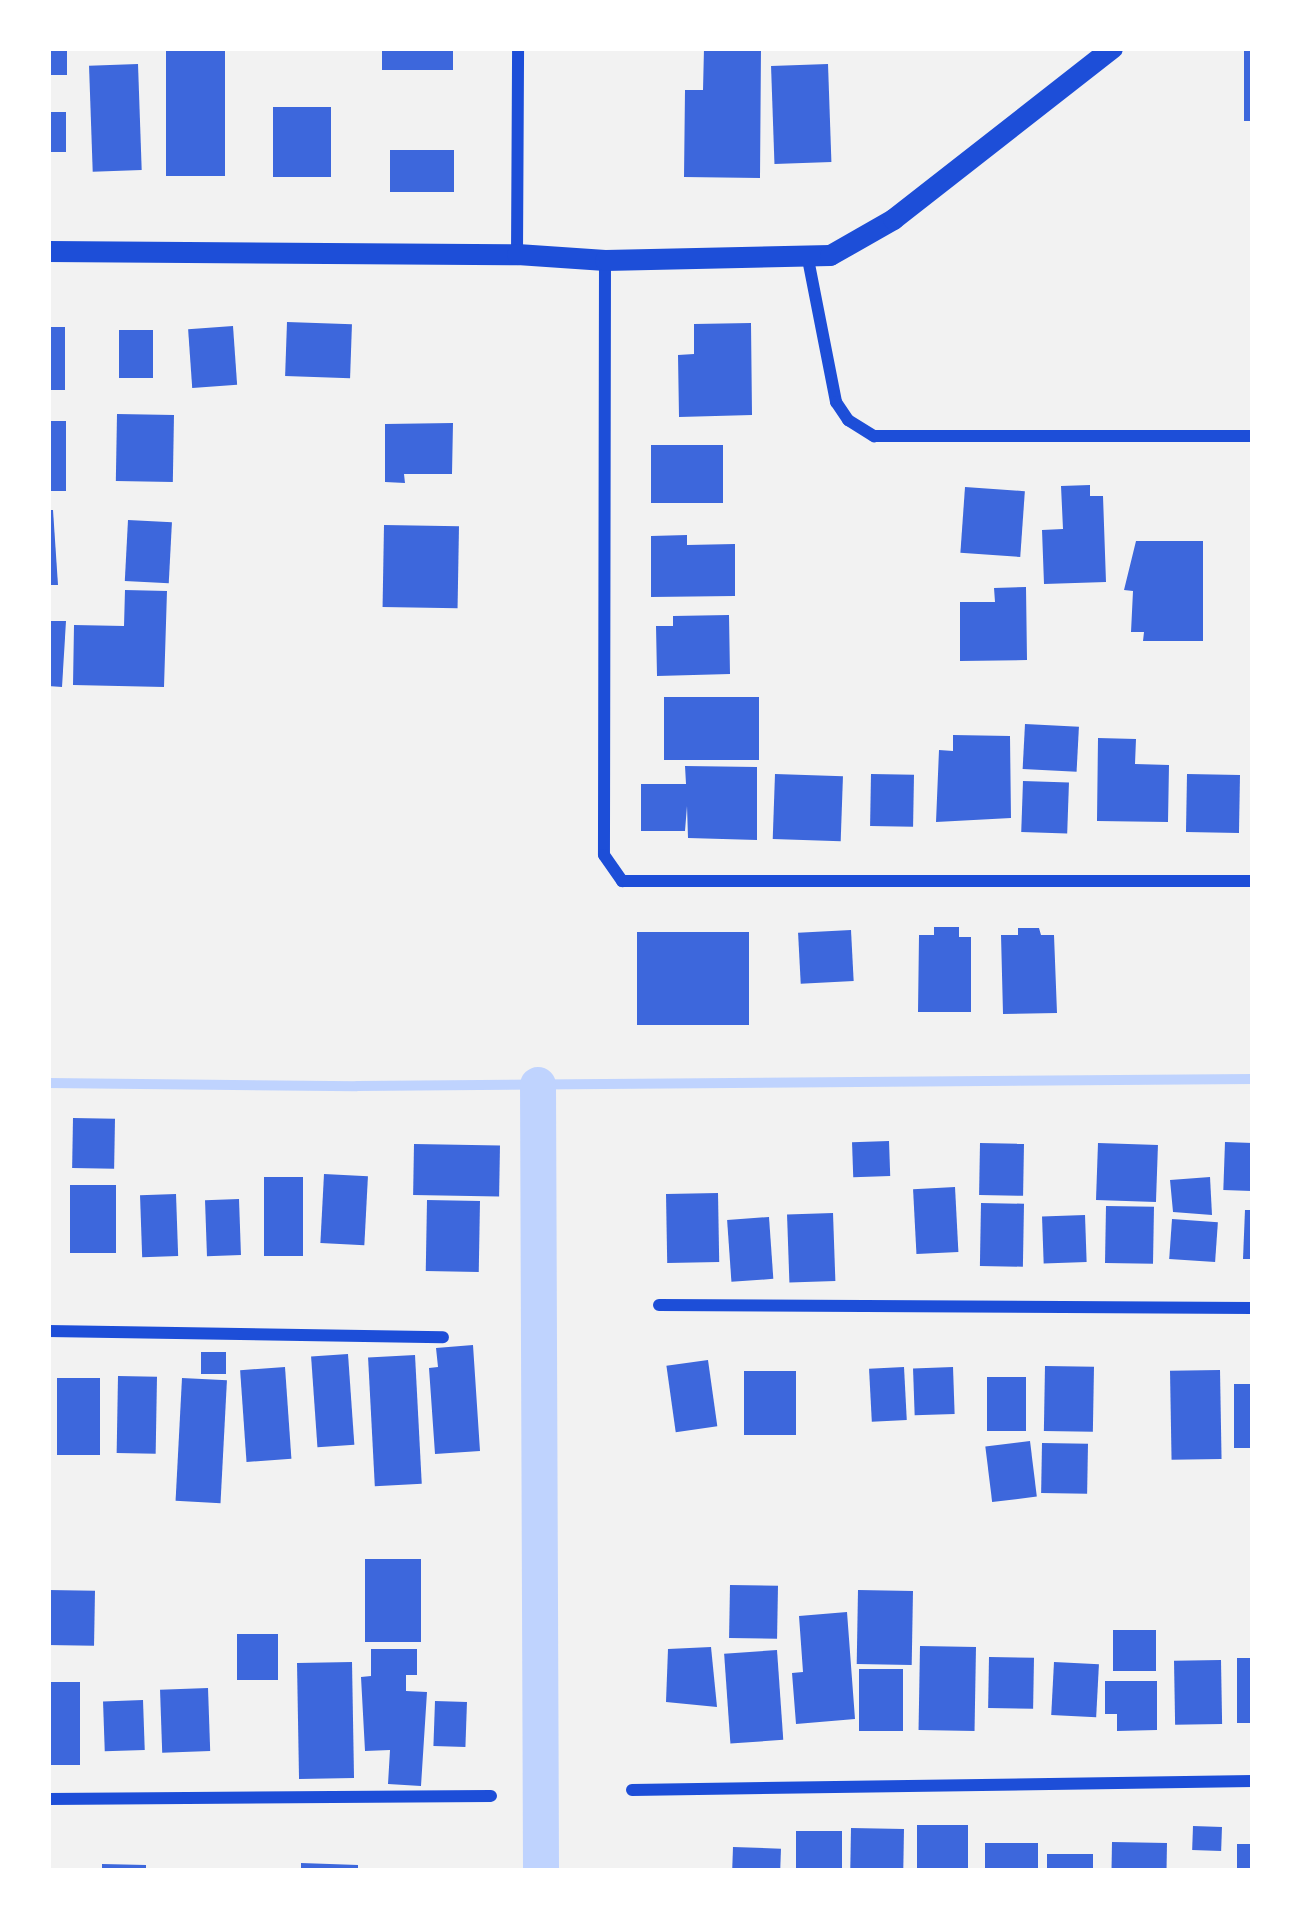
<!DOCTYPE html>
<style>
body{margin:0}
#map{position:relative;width:1301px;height:1919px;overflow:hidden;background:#f2f2f2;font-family:Rubik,sans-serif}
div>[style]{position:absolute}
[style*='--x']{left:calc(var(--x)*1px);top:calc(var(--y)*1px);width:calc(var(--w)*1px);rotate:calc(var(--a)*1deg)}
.stream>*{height:10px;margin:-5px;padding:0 5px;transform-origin:5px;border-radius:5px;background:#bfd3fe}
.canal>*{height:36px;margin:-18px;padding:0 18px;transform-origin:18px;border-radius:18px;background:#bfd3fe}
.building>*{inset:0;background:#3d67dc;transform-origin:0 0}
.minor>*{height:12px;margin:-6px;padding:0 6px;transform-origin:6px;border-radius:6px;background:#1d4ed8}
.tertiary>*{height:21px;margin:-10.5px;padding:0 10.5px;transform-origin:10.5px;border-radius:10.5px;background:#1d4ed8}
span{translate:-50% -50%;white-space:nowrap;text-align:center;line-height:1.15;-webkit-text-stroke:9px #fff;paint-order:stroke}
.frame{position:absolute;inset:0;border:51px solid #fff;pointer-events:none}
</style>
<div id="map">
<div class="stream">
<i style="--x:48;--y:1083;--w:309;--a:0.6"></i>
<i style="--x:357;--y:1086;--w:896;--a:-0.45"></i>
</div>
<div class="canal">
<i style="--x:538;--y:1085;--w:786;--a:89.78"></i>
</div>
<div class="building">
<i style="left:48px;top:48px;width:19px;height:27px"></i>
<i style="left:166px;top:48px;width:59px;height:128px"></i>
<i style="left:382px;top:48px;width:71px;height:22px"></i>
<i style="clip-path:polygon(704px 48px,761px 48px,760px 178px,684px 177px,685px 90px,703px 90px)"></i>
<i style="left:1253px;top:51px;width:70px;height:9px;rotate:90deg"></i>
<i style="left:138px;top:64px;width:106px;height:49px;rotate:88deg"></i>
<i style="left:828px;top:64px;width:98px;height:57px;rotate:88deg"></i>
<i style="left:273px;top:107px;width:58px;height:70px"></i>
<i style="left:48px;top:112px;width:18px;height:40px"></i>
<i style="left:390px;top:150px;width:64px;height:42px"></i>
<i style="left:287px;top:322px;width:65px;height:54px;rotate:2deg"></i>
<i style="clip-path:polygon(751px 323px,752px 415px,679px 417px,678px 355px,694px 354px,694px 324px)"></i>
<i style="left:233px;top:326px;width:59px;height:45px;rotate:86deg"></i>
<i style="left:48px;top:327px;width:17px;height:63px"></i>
<i style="left:119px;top:330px;width:34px;height:48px"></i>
<i style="left:117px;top:414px;width:57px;height:67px;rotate:1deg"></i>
<i style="left:48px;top:421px;width:18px;height:70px"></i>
<i style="clip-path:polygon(453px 423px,452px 474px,404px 474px,405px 483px,385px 482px,385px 424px)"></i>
<i style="left:723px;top:445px;width:58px;height:72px;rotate:90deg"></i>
<i style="clip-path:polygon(1090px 485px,1090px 496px,1103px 496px,1106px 582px,1044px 584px,1042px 530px,1063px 529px,1061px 486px)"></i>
<i style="left:965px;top:487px;width:60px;height:66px;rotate:4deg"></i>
<i style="clip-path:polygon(48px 510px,53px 510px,58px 585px,48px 585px)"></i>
<i style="left:128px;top:520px;width:44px;height:61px;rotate:3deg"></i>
<i style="left:384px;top:525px;width:75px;height:82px;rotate:1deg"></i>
<i style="clip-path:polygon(687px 535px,687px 545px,735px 544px,735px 596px,651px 597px,651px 536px)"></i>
<i style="clip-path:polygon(1136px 541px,1203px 541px,1203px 641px,1143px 641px,1144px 632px,1131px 632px,1133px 591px,1124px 590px)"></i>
<i style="clip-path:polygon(1026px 587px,1027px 660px,960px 661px,960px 602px,995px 602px,994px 588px)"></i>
<i style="clip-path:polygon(125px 590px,167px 591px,164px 687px,73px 685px,74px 625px,124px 626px)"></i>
<i style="clip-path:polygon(729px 615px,730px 674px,657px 676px,656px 626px,673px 626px,673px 616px)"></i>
<i style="clip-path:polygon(48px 621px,66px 621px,62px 687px,48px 686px)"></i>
<i style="left:664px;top:697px;width:95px;height:63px"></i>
<i style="left:1025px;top:724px;width:54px;height:45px;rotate:3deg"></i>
<i style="clip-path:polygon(953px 735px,1010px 736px,1011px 818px,936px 822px,939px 750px,953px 751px)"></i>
<i style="clip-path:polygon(1098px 738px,1136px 739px,1135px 764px,1169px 765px,1168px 822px,1097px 821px)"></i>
<i style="clip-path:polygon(685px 766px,757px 767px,757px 840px,688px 838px,687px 806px,685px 831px,641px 831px,641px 784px,686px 784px)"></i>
<i style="left:775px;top:774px;width:68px;height:65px;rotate:2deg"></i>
<i style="left:871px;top:774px;width:43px;height:52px;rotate:1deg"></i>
<i style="left:1187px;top:774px;width:53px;height:58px;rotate:1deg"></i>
<i style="left:1023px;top:781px;width:46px;height:51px;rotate:2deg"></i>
<i style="clip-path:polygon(934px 927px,959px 927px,959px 937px,971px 937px,971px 1012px,918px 1012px,919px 935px,934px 935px)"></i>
<i style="clip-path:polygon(1018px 928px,1039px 928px,1041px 935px,1054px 935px,1057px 1013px,1003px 1014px,1001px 935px,1018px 935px)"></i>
<i style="left:851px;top:930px;width:51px;height:53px;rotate:87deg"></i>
<i style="left:637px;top:932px;width:112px;height:93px"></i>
<i style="left:73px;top:1118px;width:42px;height:50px;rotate:1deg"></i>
<i style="left:889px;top:1141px;width:35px;height:37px;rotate:88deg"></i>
<i style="left:1225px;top:1142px;width:28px;height:48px;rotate:2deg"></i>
<i style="left:980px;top:1143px;width:44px;height:52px;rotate:1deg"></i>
<i style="left:1098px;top:1143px;width:60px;height:57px;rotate:2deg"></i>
<i style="left:414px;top:1144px;width:86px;height:51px;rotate:1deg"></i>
<i style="left:324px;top:1174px;width:44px;height:69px;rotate:3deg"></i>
<i style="left:264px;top:1177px;width:39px;height:79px"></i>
<i style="clip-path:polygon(1210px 1177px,1212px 1215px,1173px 1212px,1170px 1180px)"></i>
<i style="left:70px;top:1185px;width:46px;height:68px"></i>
<i style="left:955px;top:1187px;width:65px;height:42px;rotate:87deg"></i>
<i style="left:718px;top:1193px;width:69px;height:52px;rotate:89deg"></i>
<i style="left:176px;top:1194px;width:62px;height:36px;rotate:88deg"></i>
<i style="left:239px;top:1199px;width:56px;height:34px;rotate:88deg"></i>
<i style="left:427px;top:1200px;width:53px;height:71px;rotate:1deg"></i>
<i style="left:981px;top:1203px;width:43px;height:63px;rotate:1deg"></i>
<i style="left:1106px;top:1206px;width:48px;height:57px;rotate:1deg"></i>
<i style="clip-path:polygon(1245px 1210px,1253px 1210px,1253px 1259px,1243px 1259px)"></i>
<i style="left:833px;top:1213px;width:68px;height:46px;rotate:88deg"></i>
<i style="left:1085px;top:1215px;width:47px;height:43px;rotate:88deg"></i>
<i style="left:769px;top:1217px;width:62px;height:42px;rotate:86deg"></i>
<i style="left:1172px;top:1219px;width:46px;height:40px;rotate:4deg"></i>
<i style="clip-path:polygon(473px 1345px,480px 1451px,435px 1454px,429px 1368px,438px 1367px,436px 1348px)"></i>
<i style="left:201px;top:1352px;width:25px;height:22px"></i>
<i style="left:348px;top:1354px;width:91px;height:37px;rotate:86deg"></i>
<i style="left:415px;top:1355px;width:129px;height:47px;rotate:87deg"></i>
<i style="left:708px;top:1360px;width:67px;height:42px;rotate:82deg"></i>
<i style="left:1045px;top:1366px;width:49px;height:65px;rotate:1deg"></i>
<i style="left:285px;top:1367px;width:92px;height:45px;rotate:86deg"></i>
<i style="left:904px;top:1367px;width:53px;height:35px;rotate:87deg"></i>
<i style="left:953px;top:1367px;width:47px;height:40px;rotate:88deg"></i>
<i style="left:1220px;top:1370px;width:89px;height:50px;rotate:89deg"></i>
<i style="left:744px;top:1371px;width:52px;height:64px"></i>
<i style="left:118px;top:1376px;width:39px;height:77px;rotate:1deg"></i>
<i style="left:987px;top:1377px;width:39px;height:54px"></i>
<i style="left:57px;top:1378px;width:43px;height:77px"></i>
<i style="left:182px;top:1378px;width:45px;height:123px;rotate:3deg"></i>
<i style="left:1234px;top:1384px;width:19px;height:64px"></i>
<i style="left:1030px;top:1441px;width:56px;height:45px;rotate:83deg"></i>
<i style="left:1042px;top:1443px;width:46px;height:50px;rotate:1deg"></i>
<i style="left:365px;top:1559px;width:56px;height:83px"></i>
<i style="left:730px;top:1585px;width:48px;height:53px;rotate:1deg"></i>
<i style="left:48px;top:1590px;width:47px;height:55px;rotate:1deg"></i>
<i style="left:858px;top:1590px;width:55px;height:74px;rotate:1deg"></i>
<i style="clip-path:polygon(847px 1612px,855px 1719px,796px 1724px,792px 1673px,803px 1672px,799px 1616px)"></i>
<i style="left:1156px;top:1630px;width:41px;height:43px;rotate:90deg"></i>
<i style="left:237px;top:1634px;width:41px;height:46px"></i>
<i style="left:920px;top:1646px;width:56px;height:84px;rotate:1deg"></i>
<i style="clip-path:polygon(711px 1647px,717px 1707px,666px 1702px,668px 1649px)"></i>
<i style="clip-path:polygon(371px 1649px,417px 1649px,417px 1675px,406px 1675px,406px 1691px,427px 1692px,421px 1786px,388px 1784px,390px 1750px,365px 1751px,361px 1677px,371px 1676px)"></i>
<i style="left:777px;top:1650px;width:90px;height:53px;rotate:86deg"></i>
<i style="left:989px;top:1657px;width:45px;height:51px;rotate:1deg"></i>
<i style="left:1237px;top:1658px;width:16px;height:65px"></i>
<i style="left:1221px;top:1660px;width:64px;height:47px;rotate:89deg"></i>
<i style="left:352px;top:1662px;width:116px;height:55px;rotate:89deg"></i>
<i style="left:1054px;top:1662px;width:45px;height:53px;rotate:3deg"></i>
<i style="left:903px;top:1669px;width:62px;height:44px;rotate:90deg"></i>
<i style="clip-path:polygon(1105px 1681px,1157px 1681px,1157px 1730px,1117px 1731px,1117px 1714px,1105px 1714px)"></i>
<i style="left:48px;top:1682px;width:32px;height:83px"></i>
<i style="left:208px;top:1688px;width:63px;height:48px;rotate:88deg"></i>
<i style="left:143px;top:1700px;width:50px;height:40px;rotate:88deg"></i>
<i style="left:435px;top:1701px;width:32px;height:45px;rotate:2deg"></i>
<i style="left:917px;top:1825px;width:51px;height:46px"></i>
<i style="left:1193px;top:1826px;width:29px;height:24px;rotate:2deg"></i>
<i style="left:851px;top:1828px;width:53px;height:43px;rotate:1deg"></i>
<i style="left:796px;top:1831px;width:46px;height:40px"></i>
<i style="left:1112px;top:1842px;width:55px;height:29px;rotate:1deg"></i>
<i style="left:985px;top:1843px;width:53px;height:28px"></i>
<i style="left:1237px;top:1844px;width:16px;height:27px"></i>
<i style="left:733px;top:1847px;width:48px;height:24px;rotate:2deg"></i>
<i style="left:1093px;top:1854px;width:17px;height:46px;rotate:90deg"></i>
<i style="clip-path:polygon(301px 1863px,358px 1865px,358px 1871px,301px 1871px)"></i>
<i style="clip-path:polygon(102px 1864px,146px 1865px,146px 1871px,102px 1871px)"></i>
</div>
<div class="minor">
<i style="--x:517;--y:254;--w:206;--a:-89.7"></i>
<i style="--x:808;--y:259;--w:146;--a:78.9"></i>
<i style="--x:836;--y:402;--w:22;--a:56"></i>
<i style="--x:848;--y:420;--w:31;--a:32"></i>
<i style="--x:874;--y:436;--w:379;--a:0"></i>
<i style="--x:605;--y:260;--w:595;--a:90.1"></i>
<i style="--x:604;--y:855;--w:32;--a:55"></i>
<i style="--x:622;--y:881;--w:631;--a:0"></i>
<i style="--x:659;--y:1305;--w:594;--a:0.29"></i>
<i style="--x:48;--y:1331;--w:395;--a:0.9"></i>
<i style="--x:632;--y:1790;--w:621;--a:-0.83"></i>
<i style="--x:48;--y:1799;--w:443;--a:-0.4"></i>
</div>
<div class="tertiary">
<i style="--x:48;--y:251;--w:469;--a:0.4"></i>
<i style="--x:517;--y:254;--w:88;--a:3.9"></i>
<i style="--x:605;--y:260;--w:225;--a:-1.3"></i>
<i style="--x:830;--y:255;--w:73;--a:-29.7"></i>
<i style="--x:893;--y:219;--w:278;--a:-38"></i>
</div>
<div class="frame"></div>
</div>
